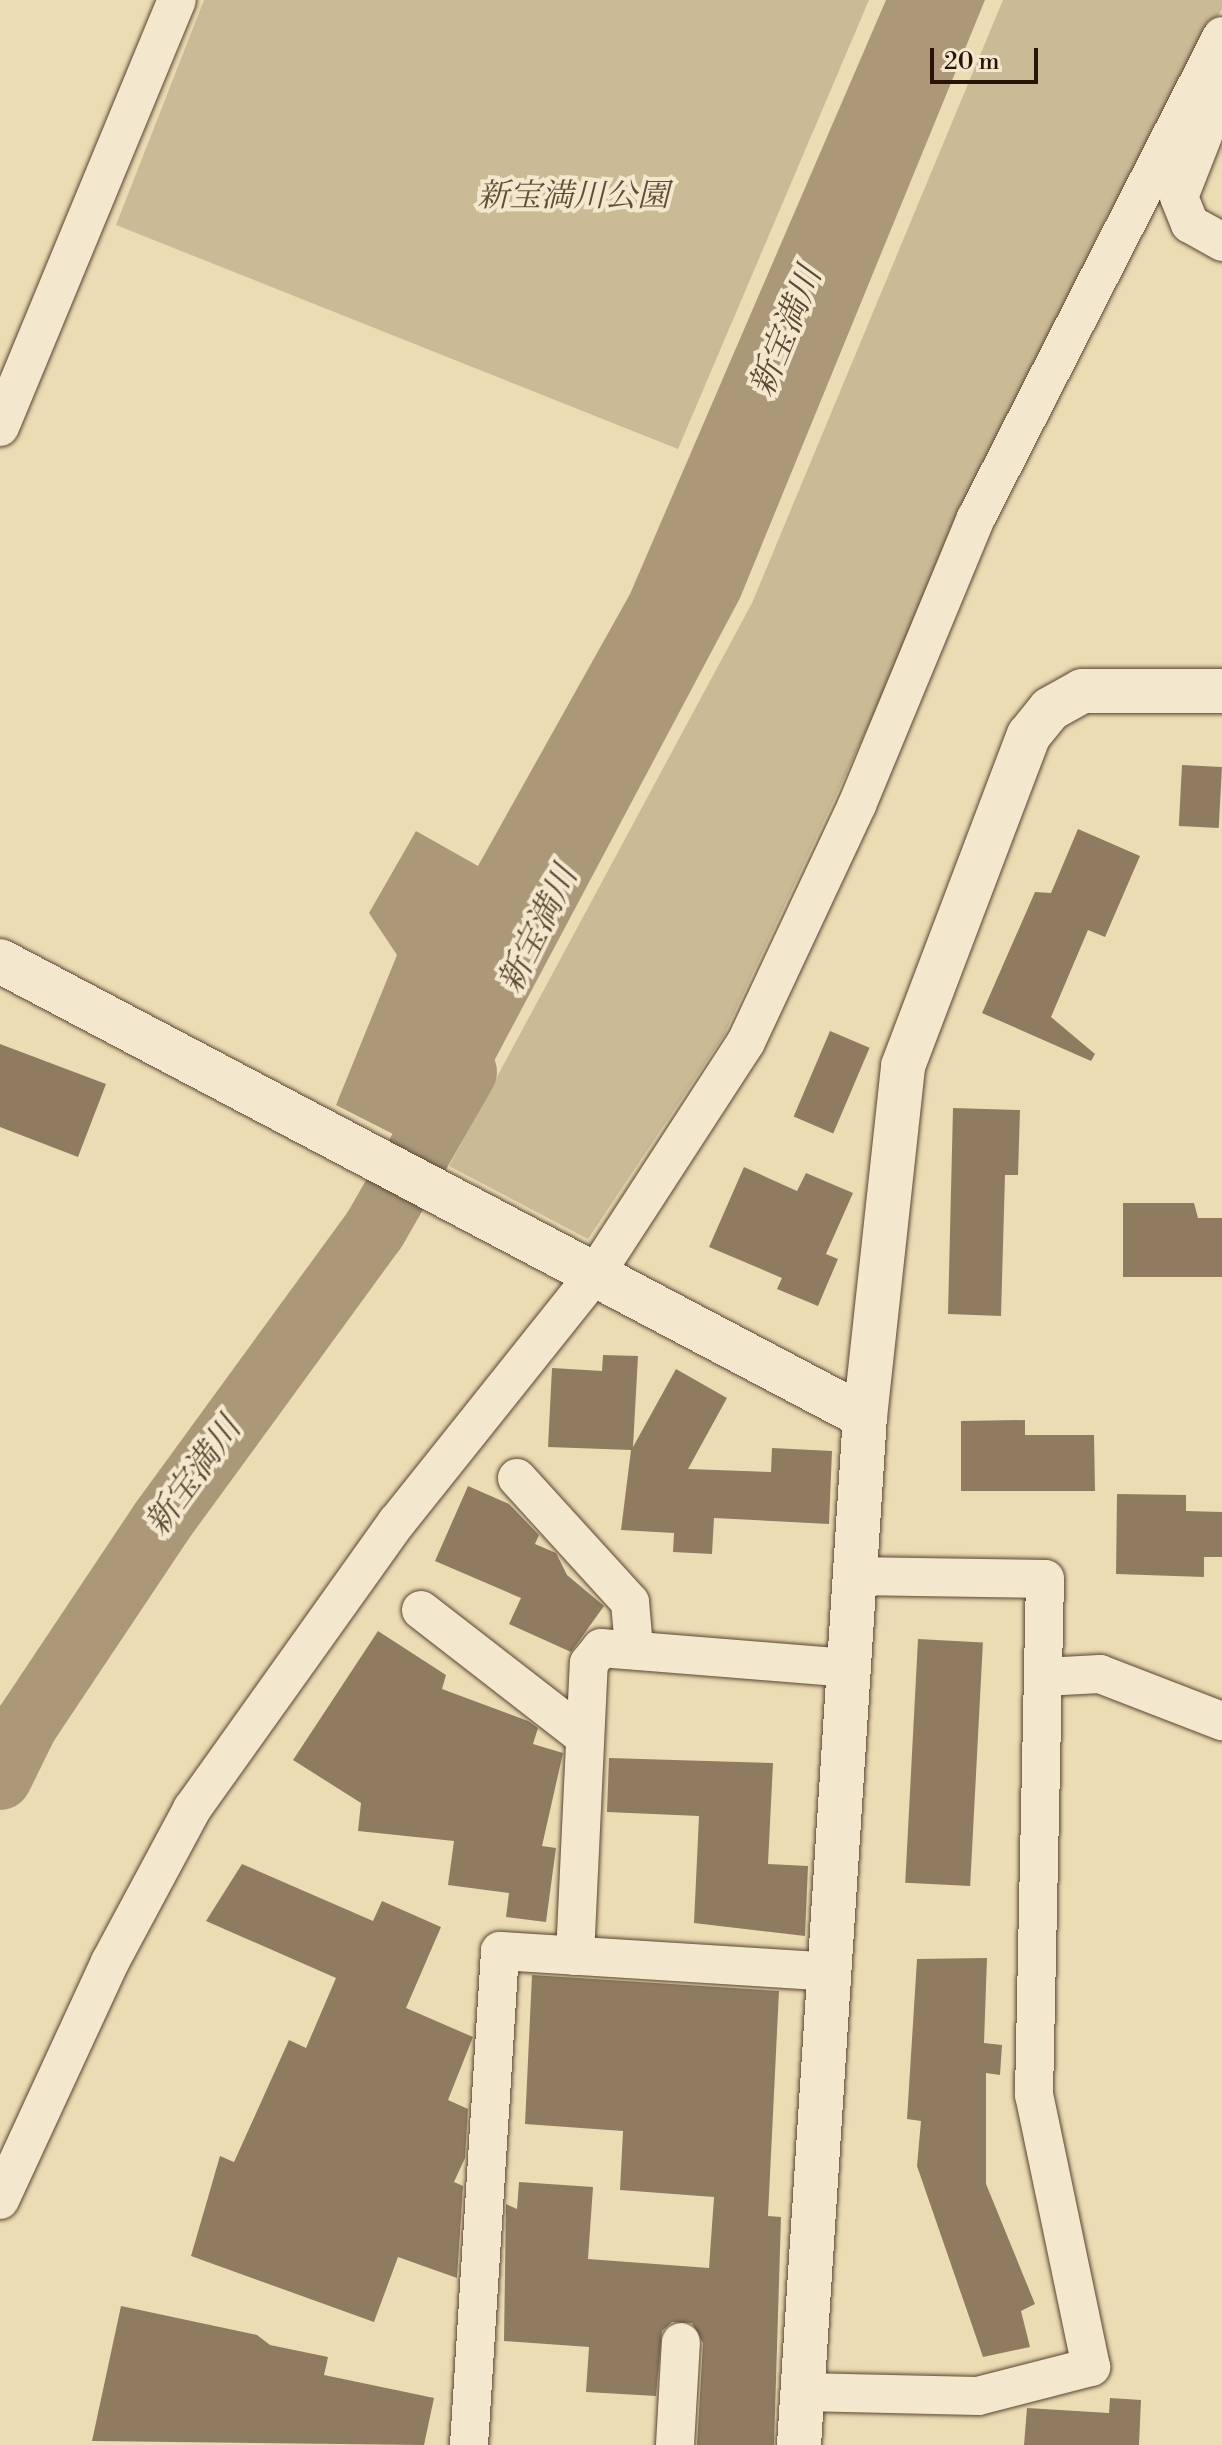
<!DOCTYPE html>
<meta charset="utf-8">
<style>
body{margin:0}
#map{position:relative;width:1222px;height:2445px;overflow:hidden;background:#ecdcb4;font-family:"Libre Bodoni","Noto Serif JP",serif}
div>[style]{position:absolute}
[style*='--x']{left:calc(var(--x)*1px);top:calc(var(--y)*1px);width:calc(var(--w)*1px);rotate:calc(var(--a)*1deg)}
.green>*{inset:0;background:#cbba96}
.water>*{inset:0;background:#aa9879}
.river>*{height:64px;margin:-32px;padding:0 32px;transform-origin:32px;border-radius:32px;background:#aa9879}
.building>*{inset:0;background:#8f7c60;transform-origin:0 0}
.roads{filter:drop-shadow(0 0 2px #5a4532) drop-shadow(0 0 2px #5a4532)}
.minor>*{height:38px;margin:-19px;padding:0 19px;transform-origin:19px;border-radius:19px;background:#f3e8ce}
.tertiary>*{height:44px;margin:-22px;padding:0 22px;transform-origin:22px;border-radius:22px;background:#f3e8ce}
span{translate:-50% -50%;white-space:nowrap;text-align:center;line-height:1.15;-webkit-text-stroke:8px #f3e8ce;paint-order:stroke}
.park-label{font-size:32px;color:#624d38;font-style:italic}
.water-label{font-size:34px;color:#5d4834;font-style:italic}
.scale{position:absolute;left:930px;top:48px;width:108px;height:36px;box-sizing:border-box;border:4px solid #2a1306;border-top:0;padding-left:10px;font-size:24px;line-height:28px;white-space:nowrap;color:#2a1306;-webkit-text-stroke:6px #f3e8ce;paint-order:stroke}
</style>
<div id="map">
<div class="green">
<i style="clip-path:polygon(204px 0,869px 0,678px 449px,116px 225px)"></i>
<i style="clip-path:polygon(1003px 0,1222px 0,1222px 9px,1099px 232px,724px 1035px,588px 1239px,449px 1166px,752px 603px)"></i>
</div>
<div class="water">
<i style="clip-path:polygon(886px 0,985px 0,740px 598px,442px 1159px,336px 1105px,397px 955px,369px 913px,416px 831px,478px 866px,630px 594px)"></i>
</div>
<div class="river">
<i style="--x:0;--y:1778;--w:59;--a:-63.9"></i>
<i style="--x:26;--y:1725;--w:245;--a:-56.3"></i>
<i style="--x:162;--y:1521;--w:361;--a:-53.9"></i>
<i style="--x:375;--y:1229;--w:181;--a:-60.2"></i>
</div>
<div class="building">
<i style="left:1182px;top:765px;width:40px;height:61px;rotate:3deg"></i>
<i style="clip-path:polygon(1078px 829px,1140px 856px,1105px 937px,1088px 930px,1051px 1017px,1095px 1054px,1091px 1061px,982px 1013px,1035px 892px,1051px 893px)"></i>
<i style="left:830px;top:1031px;width:43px;height:93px;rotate:23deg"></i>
<i style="clip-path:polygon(0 1044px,106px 1084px,78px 1157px,0 1127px)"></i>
<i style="clip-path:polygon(953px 1108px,1020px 1110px,1018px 1175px,1005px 1175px,1001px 1316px,948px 1314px)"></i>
<i style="clip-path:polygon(744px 1167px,797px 1191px,806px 1173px,853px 1193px,826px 1254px,838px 1259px,818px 1306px,777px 1289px,782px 1278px,709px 1247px)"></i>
<i style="clip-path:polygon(1123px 1203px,1194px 1203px,1198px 1218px,1222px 1218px,1222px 1277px,1123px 1277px)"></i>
<i style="clip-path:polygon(603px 1355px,638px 1356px,633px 1447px,676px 1369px,727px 1398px,688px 1469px,771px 1472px,772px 1448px,832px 1451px,829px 1524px,714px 1518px,712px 1554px,673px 1552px,674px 1533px,621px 1530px,631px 1450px,548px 1447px,552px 1368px,602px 1371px)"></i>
<i style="clip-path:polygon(1025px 1420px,1025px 1435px,1094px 1435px,1095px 1491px,961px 1491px,961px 1421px)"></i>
<i style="clip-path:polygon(468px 1486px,509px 1504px,539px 1535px,535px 1544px,556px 1553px,567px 1575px,604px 1606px,571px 1652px,509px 1624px,521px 1598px,435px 1561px)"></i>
<i style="clip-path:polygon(1117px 1494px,1186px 1495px,1186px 1511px,1222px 1512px,1222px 1557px,1204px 1557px,1204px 1577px,1116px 1574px)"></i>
<i style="clip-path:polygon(378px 1631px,446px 1675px,442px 1689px,528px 1721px,538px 1728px,533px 1744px,563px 1753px,542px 1846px,556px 1848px,546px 1922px,506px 1917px,509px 1893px,448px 1885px,454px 1841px,358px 1831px,361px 1803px,293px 1760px)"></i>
<i style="left:918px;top:1639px;width:65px;height:244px;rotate:3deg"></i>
<i style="clip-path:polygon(609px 1758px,773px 1763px,768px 1864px,808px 1866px,805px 1936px,694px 1923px,699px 1816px,607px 1812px)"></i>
<i style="clip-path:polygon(242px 1864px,373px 1921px,382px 1901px,441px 1927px,406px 2008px,473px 2037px,448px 2100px,468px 2109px,465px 2158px,454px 2182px,463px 2186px,457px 2278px,398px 2257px,374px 2322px,191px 2256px,220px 2156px,234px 2162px,289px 2040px,306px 2048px,336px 1978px,206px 1921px)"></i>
<i style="clip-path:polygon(987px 1958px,984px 2043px,1002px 2045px,1000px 2075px,986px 2073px,986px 2184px,1035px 2304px,1021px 2311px,1030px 2347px,983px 2357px,917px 2166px,921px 2121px,907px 2119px,917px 1959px)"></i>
<i style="clip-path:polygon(532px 1975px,779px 1991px,768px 2216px,781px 2217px,774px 2445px,697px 2445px,703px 2343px,692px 2323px,672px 2322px,662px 2331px,656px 2396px,586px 2392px,589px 2347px,504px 2341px,506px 2204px,517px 2209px,519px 2182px,593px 2187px,588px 2259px,709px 2268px,714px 2197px,620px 2190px,623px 2131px,525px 2124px)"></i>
<i style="clip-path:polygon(121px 2306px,257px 2335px,270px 2345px,328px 2357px,324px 2375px,434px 2398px,424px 2445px,92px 2441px)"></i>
<i style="clip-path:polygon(1110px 2398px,1141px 2400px,1139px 2445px,1024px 2445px,1027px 2408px,1109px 2413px)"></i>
</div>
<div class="roads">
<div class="minor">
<i style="--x:1216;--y:61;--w:39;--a:89"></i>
<i style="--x:1217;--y:100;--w:104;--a:111.4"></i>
<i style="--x:1179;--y:197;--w:29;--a:68"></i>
<i style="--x:1190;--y:224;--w:37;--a:29"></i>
<i style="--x:0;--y:427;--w:462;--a:-67.5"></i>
<i style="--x:517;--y:1478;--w:168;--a:47.7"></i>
<i style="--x:630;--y:1602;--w:46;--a:85"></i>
<i style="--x:421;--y:1610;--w:207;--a:37.8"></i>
<i style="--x:1043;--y:1677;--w:57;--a:-3"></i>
<i style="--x:1100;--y:1674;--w:131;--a:21.1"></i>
<i style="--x:575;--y:1956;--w:293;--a:-87.3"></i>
<i style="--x:589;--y:1663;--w:19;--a:-51"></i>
<i style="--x:601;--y:1648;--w:250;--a:4.6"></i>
<i style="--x:0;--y:2200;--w:262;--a:-65.2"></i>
<i style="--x:110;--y:1962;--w:174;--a:-61.8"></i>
<i style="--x:192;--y:1809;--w:353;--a:-54.5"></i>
<i style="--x:397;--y:1522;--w:319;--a:-51.4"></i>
<i style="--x:596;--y:1273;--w:275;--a:-57"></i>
<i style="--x:746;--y:1042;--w:262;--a:-64.9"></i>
<i style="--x:857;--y:805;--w:311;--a:-67.5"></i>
<i style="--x:976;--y:518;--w:541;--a:-62.96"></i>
<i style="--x:802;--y:2392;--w:176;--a:1.3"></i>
<i style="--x:978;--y:2396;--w:117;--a:-14.4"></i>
<i style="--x:1091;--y:2367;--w:278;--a:-101.8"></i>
<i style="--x:1034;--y:2095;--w:516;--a:-88.78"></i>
<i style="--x:1045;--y:1579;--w:190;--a:-179.1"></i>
<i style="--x:469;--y:2445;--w:495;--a:-86.4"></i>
<i style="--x:500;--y:1951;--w:332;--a:3.6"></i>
<i style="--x:675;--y:2445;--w:103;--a:-86.7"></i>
</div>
<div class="tertiary">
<i style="--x:0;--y:961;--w:978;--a:27.8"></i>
<i style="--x:799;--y:2445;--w:1030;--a:-86.33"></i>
<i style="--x:865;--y:1417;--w:353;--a:-83.8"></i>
<i style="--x:903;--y:1066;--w:354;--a:-69.2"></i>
<i style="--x:1029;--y:735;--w:33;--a:-51"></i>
<i style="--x:1050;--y:709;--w:37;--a:-29"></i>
<i style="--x:1082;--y:691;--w:140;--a:0"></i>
</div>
</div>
<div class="park-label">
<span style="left:573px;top:196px">新宝満川公園</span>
</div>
<div class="water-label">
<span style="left:787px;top:332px;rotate:-68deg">新宝満川</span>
<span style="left:539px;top:930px;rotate:-64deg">新宝満川</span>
<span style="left:194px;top:1477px;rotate:-54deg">新宝満川</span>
</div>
<div class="scale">20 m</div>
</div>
